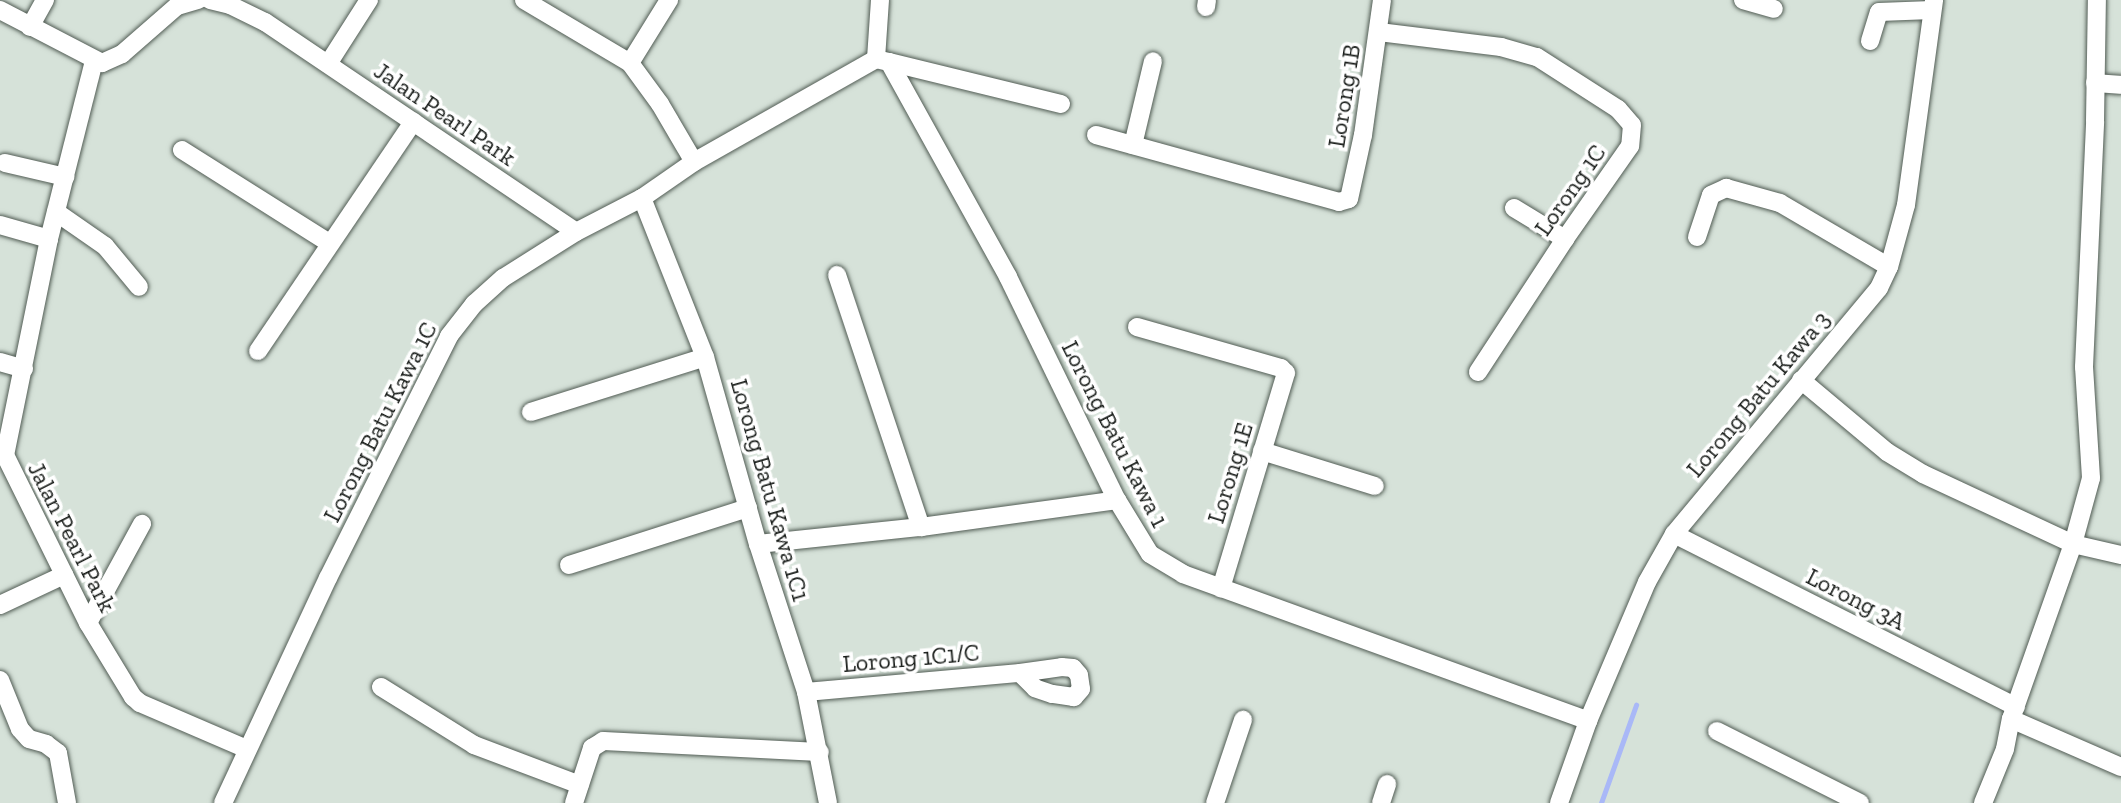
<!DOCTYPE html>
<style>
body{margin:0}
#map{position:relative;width:2121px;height:803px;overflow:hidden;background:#d6e2d9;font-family:"Zilla Slab",serif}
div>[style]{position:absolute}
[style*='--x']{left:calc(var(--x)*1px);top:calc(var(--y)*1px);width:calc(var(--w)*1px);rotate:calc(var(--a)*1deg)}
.stream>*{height:4.5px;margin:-2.25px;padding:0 2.25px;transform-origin:2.25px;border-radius:2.25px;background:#a9b8f7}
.roads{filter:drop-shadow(0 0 2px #515c54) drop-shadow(0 0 2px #515c54)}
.minor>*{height:18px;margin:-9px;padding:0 9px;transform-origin:9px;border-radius:9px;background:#fff}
span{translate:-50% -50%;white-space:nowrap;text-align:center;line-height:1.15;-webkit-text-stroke:7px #fff;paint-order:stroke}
.street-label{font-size:24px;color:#181c19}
</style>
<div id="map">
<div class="stream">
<i style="--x:1601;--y:803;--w:104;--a:-70.3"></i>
</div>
<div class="roads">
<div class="minor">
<i style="--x:210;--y:0;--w:21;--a:14"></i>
<i style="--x:230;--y:5;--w:39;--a:26"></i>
<i style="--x:265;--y:22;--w:375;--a:34"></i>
<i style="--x:524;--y:0;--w:123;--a:30.7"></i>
<i style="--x:630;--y:63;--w:51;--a:53.8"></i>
<i style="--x:660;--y:104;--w:67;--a:59.6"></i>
<i style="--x:880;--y:0;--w:59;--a:93.9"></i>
<i style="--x:876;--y:59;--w:13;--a:13"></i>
<i style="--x:889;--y:62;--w:246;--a:61"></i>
<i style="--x:1008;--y:277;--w:248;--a:64"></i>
<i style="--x:1117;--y:500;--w:63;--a:58.6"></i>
<i style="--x:1150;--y:554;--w:39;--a:31"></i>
<i style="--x:1183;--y:574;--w:431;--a:19.9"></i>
<i style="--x:1743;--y:0;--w:32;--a:16"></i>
<i style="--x:1206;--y:7;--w:7;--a:-82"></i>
<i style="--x:0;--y:10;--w:115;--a:27.5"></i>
<i style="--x:102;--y:63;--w:22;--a:-24"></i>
<i style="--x:122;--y:54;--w:73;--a:-41.1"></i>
<i style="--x:177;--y:6;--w:22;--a:-16"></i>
<i style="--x:30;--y:27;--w:31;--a:-61"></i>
<i style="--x:1379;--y:32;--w:123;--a:7"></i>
<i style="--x:1501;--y:47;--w:37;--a:16"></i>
<i style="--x:1537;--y:57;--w:96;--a:32.7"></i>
<i style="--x:1618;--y:109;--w:21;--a:49"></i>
<i style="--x:1632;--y:125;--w:21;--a:95"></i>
<i style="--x:1630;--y:146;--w:113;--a:125"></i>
<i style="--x:1565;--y:239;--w:159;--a:123.2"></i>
<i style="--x:1870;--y:41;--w:30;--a:-73"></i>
<i style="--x:1879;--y:12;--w:53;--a:-2.2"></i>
<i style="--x:94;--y:61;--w:184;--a:104.2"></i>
<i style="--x:49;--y:239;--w:220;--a:101.5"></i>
<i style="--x:5;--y:455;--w:187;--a:63.7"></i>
<i style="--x:88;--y:623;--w:87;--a:58.7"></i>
<i style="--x:133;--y:697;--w:9;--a:41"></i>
<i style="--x:140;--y:703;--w:116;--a:23.3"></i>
<i style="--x:889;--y:62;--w:177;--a:13.7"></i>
<i style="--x:630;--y:63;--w:74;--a:-58.2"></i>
<i style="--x:328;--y:64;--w:76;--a:-57.4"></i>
<i style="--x:2095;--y:83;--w:26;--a:4"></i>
<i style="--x:1096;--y:135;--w:252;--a:15.4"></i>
<i style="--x:1339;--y:202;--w:10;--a:-17"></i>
<i style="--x:1349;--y:199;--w:66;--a:-77.7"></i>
<i style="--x:1363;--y:135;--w:136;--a:-82"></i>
<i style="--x:1133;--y:145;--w:86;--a:-76.6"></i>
<i style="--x:182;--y:150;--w:174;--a:32.3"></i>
<i style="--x:5;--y:163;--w:62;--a:13.1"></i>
<i style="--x:642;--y:198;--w:171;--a:68.4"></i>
<i style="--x:705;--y:357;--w:194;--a:74.2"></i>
<i style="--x:758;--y:544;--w:156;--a:72"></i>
<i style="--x:806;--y:692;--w:113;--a:78.8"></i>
<i style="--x:1514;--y:208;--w:60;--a:31.3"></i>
<i style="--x:56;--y:212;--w:60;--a:34.8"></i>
<i style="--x:105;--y:246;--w:53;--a:50.3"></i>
<i style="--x:0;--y:225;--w:51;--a:15.9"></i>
<i style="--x:1697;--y:237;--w:44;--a:-71.6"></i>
<i style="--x:1711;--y:195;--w:17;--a:-25"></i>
<i style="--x:1726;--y:188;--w:56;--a:15.5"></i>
<i style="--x:1780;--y:203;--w:126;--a:30.4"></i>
<i style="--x:837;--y:275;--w:266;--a:71.6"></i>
<i style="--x:1137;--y:327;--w:150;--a:15.9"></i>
<i style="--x:1281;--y:368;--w:7;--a:45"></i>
<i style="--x:1286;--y:373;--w:225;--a:106.8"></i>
<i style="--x:258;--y:351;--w:277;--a:-55.9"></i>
<i style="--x:0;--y:362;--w:25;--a:16"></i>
<i style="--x:1801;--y:380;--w:112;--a:39.9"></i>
<i style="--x:1887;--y:452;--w:42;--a:31.4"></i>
<i style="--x:1923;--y:474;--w:166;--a:25"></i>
<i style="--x:2073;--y:544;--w:49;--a:12.9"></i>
<i style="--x:531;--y:412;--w:182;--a:-17.5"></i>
<i style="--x:1262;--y:451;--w:118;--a:17.2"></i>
<i style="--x:1674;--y:534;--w:383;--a:26.8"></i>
<i style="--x:758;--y:544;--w:164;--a:-6"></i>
<i style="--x:921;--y:527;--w:198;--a:-7.8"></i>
<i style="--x:569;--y:565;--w:188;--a:-17.7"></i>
<i style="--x:0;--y:605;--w:71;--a:-25.1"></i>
<i style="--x:88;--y:623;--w:113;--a:-61.4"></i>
<i style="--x:0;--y:680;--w:53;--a:67.8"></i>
<i style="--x:20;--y:729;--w:13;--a:48"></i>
<i style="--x:29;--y:739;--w:18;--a:16"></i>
<i style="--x:46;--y:744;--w:15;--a:37"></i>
<i style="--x:58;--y:753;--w:51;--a:79.8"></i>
<i style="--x:381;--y:687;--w:110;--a:31.9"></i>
<i style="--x:474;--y:745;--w:113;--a:20.7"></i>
<i style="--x:806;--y:692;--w:215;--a:-5.1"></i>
<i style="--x:1020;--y:673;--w:42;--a:-8.1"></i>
<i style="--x:1062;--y:667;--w:11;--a:5"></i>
<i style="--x:1073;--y:668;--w:9;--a:49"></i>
<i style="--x:1079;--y:675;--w:14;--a:82"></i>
<i style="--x:1081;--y:689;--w:11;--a:131"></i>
<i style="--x:1074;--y:697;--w:22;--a:-172"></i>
<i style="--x:1052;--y:694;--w:18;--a:-161"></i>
<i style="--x:1035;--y:688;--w:21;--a:-135"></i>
<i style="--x:2011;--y:719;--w:120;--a:23.6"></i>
<i style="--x:1717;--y:731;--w:160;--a:26.7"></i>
<i style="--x:223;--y:803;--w:248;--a:-65"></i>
<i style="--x:328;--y:578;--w:271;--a:-63.4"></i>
<i style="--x:449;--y:336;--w:41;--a:-52"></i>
<i style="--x:474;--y:304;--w:39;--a:-42"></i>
<i style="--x:503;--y:278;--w:86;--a:-32.2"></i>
<i style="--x:576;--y:232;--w:74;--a:-27.3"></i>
<i style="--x:642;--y:198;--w:63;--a:-34.7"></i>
<i style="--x:694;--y:162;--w:209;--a:-29.5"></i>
<i style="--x:574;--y:803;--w:58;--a:-71.9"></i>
<i style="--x:592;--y:748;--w:13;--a:-32"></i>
<i style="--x:603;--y:741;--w:217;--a:2.9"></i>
<i style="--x:1215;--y:803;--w:88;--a:-71.4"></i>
<i style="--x:1381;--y:803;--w:20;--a:-72"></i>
<i style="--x:1559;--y:803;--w:87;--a:-70.5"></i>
<i style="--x:1588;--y:721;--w:151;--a:-67"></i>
<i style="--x:1647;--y:582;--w:55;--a:-60.6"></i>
<i style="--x:1674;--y:534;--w:320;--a:-50.2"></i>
<i style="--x:1879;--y:288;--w:23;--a:-65"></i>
<i style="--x:1889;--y:267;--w:64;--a:-74.7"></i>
<i style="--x:1906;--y:205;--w:207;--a:-82.2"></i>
<i style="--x:1983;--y:803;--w:58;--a:-67.8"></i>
<i style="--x:2005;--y:749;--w:31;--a:-79"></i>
<i style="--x:2011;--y:719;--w:186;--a:-70.5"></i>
<i style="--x:2073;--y:544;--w:68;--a:-74.7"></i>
<i style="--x:2091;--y:478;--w:111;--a:-93.6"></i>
<i style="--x:2084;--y:367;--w:246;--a:-87.4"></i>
<i style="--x:2095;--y:121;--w:121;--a:-89.1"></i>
</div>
</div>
<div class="street-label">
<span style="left:1344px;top:96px;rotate:-81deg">Lorong 1B</span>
<span style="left:445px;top:114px;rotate:34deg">Jalan Pearl Park</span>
<span style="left:1570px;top:190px;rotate:-55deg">Lorong 1C</span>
<span style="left:1758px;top:394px;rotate:-50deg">Lorong Batu Kawa 3</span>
<span style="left:380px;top:422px;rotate:-63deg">Lorong Batu Kawa 1C</span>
<span style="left:1115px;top:434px;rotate:63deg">Lorong Batu Kawa 1</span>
<span style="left:1230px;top:473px;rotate:-73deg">Lorong 1E</span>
<span style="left:770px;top:490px;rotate:74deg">Lorong Batu Kawa 1C1</span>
<span style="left:72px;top:537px;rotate:63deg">Jalan Pearl Park</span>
<span style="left:1856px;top:599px;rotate:27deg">Lorong 3A</span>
<span style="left:911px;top:658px;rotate:-5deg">Lorong 1C1/C</span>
</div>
</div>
